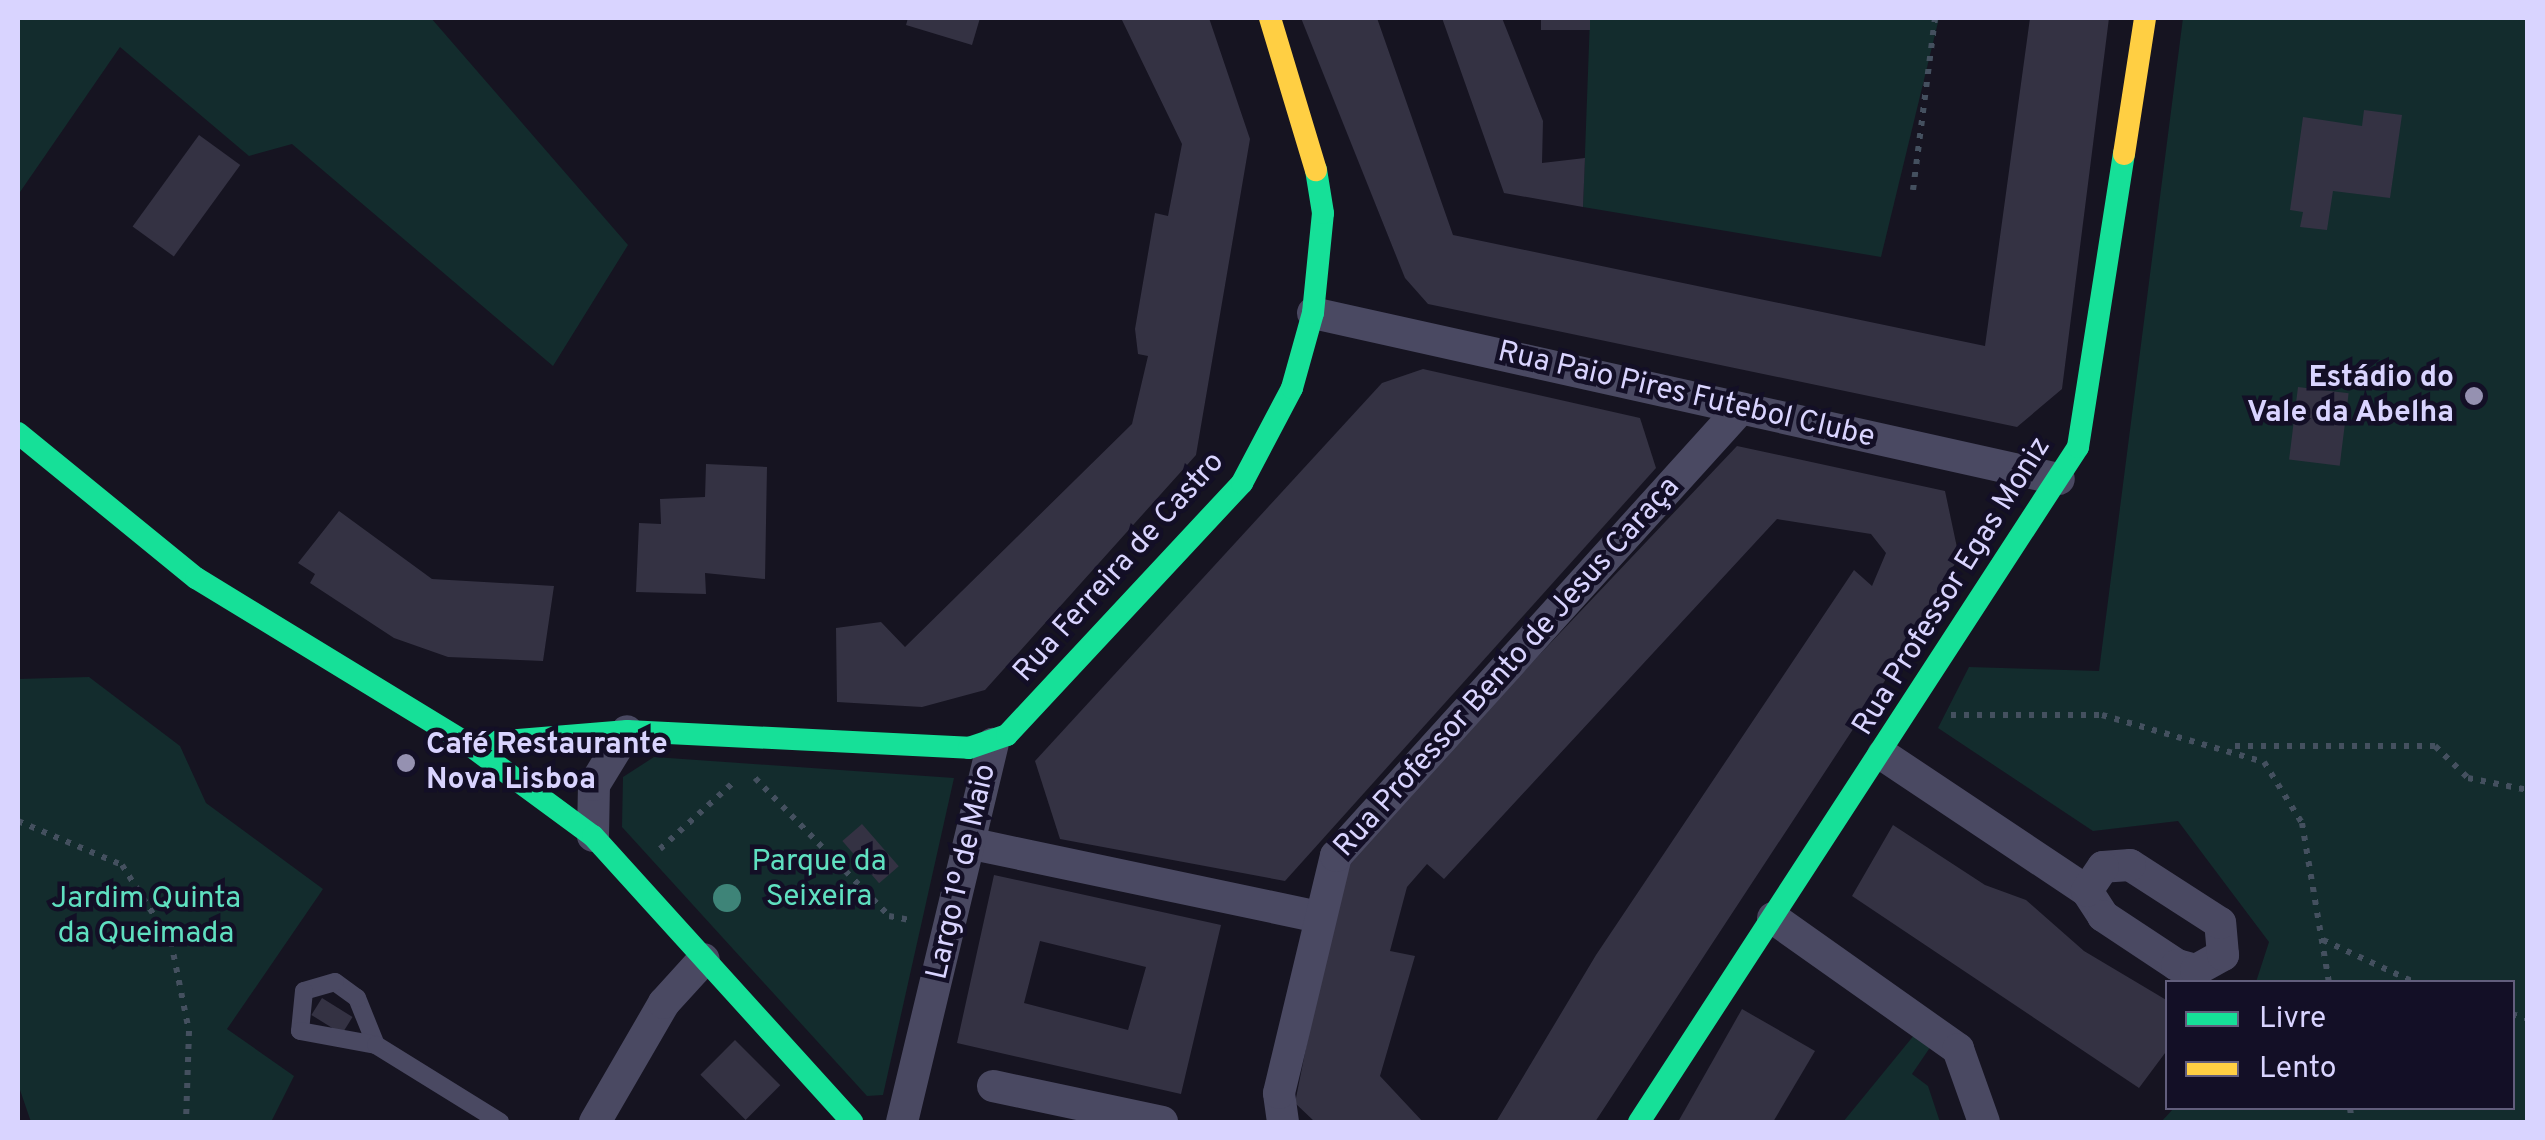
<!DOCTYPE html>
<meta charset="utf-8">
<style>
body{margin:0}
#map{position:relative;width:2545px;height:1140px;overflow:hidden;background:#161421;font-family:Overpass,sans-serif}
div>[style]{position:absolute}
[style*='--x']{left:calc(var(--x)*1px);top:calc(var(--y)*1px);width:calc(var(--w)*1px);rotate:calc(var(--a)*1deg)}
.green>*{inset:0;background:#132c2d}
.building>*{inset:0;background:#343243;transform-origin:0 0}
.path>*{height:6px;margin-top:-3px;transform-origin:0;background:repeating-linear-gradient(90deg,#44505f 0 5px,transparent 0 13px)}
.lane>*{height:18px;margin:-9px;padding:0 9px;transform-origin:9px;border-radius:9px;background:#4a4962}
.street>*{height:32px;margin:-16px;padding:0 16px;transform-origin:16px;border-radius:16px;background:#4a4962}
.fast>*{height:22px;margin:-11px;padding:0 11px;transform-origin:11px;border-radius:11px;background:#16e098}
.slow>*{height:22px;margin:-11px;padding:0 11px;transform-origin:11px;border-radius:11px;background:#ffcf43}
.trees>*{width:28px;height:28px;margin:-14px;border-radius:50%;background:#3e8478}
.dots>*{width:28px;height:28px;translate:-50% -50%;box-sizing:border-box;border:5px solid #130f26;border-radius:50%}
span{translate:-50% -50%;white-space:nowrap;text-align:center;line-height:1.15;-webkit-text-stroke:9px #130f26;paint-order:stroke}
.poi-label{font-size:30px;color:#d9d4ff;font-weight:700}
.right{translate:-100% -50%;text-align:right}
.left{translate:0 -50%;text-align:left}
.street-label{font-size:30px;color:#d9d4ff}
.park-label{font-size:30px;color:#5fe0c0}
.frame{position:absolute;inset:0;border:20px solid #d9d4ff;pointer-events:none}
.legend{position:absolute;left:2165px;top:980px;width:350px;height:130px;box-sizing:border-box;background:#130f26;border:2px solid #625e7d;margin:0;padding:12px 18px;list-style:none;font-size:30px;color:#d9d4ff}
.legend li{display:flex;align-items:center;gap:20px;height:50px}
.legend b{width:50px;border:2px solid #625e7d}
</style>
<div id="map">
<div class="green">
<i style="clip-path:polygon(18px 18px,431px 18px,628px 245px,553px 366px,292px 144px,249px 156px,120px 47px,20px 192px)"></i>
<i style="clip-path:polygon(1590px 18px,1939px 18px,1881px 257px,1583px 207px)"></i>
<i style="clip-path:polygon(2183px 18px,2527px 18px,2527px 1122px,2161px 1122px,2174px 1108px,2512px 1108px,2512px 982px,2256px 982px,2269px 942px,2178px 821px,2093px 831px,1938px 728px,1969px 667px,2099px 671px)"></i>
<i style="clip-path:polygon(89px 677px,180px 746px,206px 803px,323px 889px,227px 1029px,294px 1076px,271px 1122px,31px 1122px,18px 1084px,18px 679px)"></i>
<i style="clip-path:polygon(654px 757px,954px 778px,883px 1095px,867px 1096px,622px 827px,623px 777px)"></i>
<i style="clip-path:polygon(1915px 1034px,1931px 1046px,1912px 1074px,1928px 1086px,1940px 1122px,1843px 1122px)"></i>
</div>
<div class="building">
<i style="clip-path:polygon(908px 18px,980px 18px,972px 45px,906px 25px)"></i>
<i style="clip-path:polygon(1121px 18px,1209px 18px,1250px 139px,1196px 455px,985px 690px,922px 707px,837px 702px,836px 628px,881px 622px,905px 647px,1132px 424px,1148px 356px,1138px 354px,1135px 329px,1155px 213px,1168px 216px,1182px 144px)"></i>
<i style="clip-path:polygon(1301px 18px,1377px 18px,1453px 235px,1985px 346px,2030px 18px,2109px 18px,2062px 389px,2017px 427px,1428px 304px,1405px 278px)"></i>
<i style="clip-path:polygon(1442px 18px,1502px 18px,1543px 121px,1542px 163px,1585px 158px,1583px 207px,1504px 193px)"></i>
<i style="left:1541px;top:18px;width:49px;height:12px"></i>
<i style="clip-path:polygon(2364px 110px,2402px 115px,2390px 198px,2333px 191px,2327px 230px,2300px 227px,2303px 212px,2290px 210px,2303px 117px,2362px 126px)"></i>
<i style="left:199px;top:135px;width:51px;height:113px;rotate:36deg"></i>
<i style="clip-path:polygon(1423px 369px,1640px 418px,1656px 468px,1285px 881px,1060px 839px,1035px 761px,1382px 383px)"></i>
<i style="left:2298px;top:387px;width:51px;height:73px;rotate:7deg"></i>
<i style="clip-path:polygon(1737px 446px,1945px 491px,1959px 557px,1884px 682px,1595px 1122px,1496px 1122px,1596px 955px,1854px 570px,1872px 586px,1886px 553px,1871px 534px,1777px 519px,1444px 879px,1427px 864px,1407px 887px,1390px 951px,1415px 956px,1380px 1076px,1423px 1122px,1315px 1122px,1295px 1103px,1343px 862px)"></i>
<i style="clip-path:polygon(706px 464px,767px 467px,765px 579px,705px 573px,706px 594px,636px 592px,639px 523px,661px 524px,660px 499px,705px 497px)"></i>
<i style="clip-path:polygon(339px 511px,432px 579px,554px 586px,543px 661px,448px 657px,394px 638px,310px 583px,315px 574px,298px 563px)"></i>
<i style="left:862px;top:824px;width:56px;height:26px;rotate:49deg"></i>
<i style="clip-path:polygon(1893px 825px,1985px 885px,2026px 900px,2084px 951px,2168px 1001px,2168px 1049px,2139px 1088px,1852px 896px)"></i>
<i style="clip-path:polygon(evenodd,994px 875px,1221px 925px,1181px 1094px,957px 1043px,994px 875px,1040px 941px,1146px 967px,1128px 1030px,1024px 1003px,1040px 941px)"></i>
<i style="left:322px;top:998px;width:36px;height:20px;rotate:32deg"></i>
<i style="clip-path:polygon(1742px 1009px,1815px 1051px,1773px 1122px,1678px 1122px)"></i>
<i style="left:735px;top:1040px;width:64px;height:49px;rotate:45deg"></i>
</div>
<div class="path">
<i style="--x:1913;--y:190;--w:173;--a:-82.7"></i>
<i style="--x:1951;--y:715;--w:151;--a:0"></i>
<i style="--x:2102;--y:715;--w:169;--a:16.2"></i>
<i style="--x:2264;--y:762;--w:72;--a:58.1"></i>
<i style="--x:2302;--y:823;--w:161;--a:80.4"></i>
<i style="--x:2235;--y:746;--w:200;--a:0"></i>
<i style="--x:2435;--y:746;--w:46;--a:44.1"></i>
<i style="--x:2468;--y:778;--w:61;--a:11.3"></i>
<i style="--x:755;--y:778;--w:192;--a:45.8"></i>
<i style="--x:889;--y:916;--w:25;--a:11"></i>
<i style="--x:18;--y:821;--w:113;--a:22.9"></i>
<i style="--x:122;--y:865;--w:91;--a:57.5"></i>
<i style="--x:171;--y:942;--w:91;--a:78.6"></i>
<i style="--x:189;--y:1031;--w:91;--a:91.9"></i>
<i style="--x:660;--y:849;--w:103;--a:-42.2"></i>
<i style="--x:2323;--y:940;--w:100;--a:24.8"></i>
<i style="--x:2512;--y:1014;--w:17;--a:17"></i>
<i style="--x:2350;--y:1108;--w:14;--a:82"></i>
</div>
<div class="lane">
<i style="--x:376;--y:1045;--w:51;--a:-112"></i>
<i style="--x:357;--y:998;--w:27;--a:-144"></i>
<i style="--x:335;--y:982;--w:32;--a:164"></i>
<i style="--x:304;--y:991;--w:40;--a:95.7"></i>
<i style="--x:300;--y:1031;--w:77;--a:10.4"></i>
<i style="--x:376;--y:1045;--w:146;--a:31.8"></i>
</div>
<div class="street">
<i style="--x:1313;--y:313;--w:764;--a:12.55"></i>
<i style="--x:1883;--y:755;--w:245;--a:33.7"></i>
<i style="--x:2087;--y:891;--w:30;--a:57"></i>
<i style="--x:2103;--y:916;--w:89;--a:33.5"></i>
<i style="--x:2177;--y:965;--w:20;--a:15"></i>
<i style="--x:2196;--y:970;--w:31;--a:-29"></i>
<i style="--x:2223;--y:955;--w:32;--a:-95"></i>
<i style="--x:2220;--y:923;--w:107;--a:-147.2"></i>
<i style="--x:2130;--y:865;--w:27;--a:176"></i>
<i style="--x:2103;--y:867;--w:29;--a:124"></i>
<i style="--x:593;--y:836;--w:51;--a:-88.9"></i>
<i style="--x:594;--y:785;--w:63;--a:-58.6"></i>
<i style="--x:973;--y:844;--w:353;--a:11.9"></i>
<i style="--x:1773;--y:918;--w:227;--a:35.3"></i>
<i style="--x:1958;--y:1049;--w:77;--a:70.4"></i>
<i style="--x:993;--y:1086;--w:173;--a:12"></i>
<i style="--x:595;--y:1122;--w:138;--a:-59.9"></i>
<i style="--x:664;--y:1003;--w:59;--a:-47.7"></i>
<i style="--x:902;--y:1122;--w:389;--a:-76.5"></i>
<i style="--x:1283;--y:1122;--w:29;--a:-98"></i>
<i style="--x:1279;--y:1093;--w:244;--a:-76.5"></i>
<i style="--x:1336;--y:856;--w:603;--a:-47.89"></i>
</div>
<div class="fast">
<i style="--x:18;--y:433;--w:230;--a:39.2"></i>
<i style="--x:196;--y:578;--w:319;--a:31.4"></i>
<i style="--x:468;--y:744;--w:155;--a:36.4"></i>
<i style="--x:593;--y:836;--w:386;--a:47.8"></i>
<i style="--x:468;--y:744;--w:160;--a:-4.7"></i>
<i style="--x:627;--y:731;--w:342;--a:2.8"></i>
<i style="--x:969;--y:748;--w:40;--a:-18.9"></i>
<i style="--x:1007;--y:735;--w:345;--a:-47"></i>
<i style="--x:1242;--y:483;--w:107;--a:-62.2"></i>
<i style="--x:1292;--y:388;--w:78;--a:-74.4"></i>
<i style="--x:1313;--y:313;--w:100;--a:-84.3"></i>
<i style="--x:1323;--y:213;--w:44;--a:-99.2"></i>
<i style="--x:1639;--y:1122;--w:805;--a:-56.96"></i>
<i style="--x:2078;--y:447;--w:297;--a:-81.1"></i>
</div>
<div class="slow">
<i style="--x:1270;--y:18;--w:159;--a:73.2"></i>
<i style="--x:2124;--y:154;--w:138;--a:-81.2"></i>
</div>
<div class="trees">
<i style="left:727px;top:898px"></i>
</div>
<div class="dots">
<i style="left:2474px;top:396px;background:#9591b1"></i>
<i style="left:406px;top:763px;background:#9591b1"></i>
</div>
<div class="poi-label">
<span class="right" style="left:2454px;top:396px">Estádio do<br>Vale da Abelha</span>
<span class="left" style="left:426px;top:763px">Café Restaurante<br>Nova Lisboa</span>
</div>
<div class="street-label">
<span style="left:1686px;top:396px;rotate:13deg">Rua Paio Pires Futebol Clube</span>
<span style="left:1120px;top:568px;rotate:-48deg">Rua Ferreira de Castro</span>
<span style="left:1953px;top:587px;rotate:-58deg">Rua Professor Egas Moniz</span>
<span style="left:1508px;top:668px;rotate:-48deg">Rua Professor Bento de Jesus Caraça</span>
<span style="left:963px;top:872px;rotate:-77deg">Largo 1º de Maio</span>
</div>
<div class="park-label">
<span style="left:819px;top:880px">Parque da<br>Seixeira</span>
<span style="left:146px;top:917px">Jardim Quinta<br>da Queimada</span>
</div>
<div class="frame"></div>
<ul class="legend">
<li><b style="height:12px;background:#16e098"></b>Livre</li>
<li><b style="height:12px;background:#ffcf43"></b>Lento</li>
</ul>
</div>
